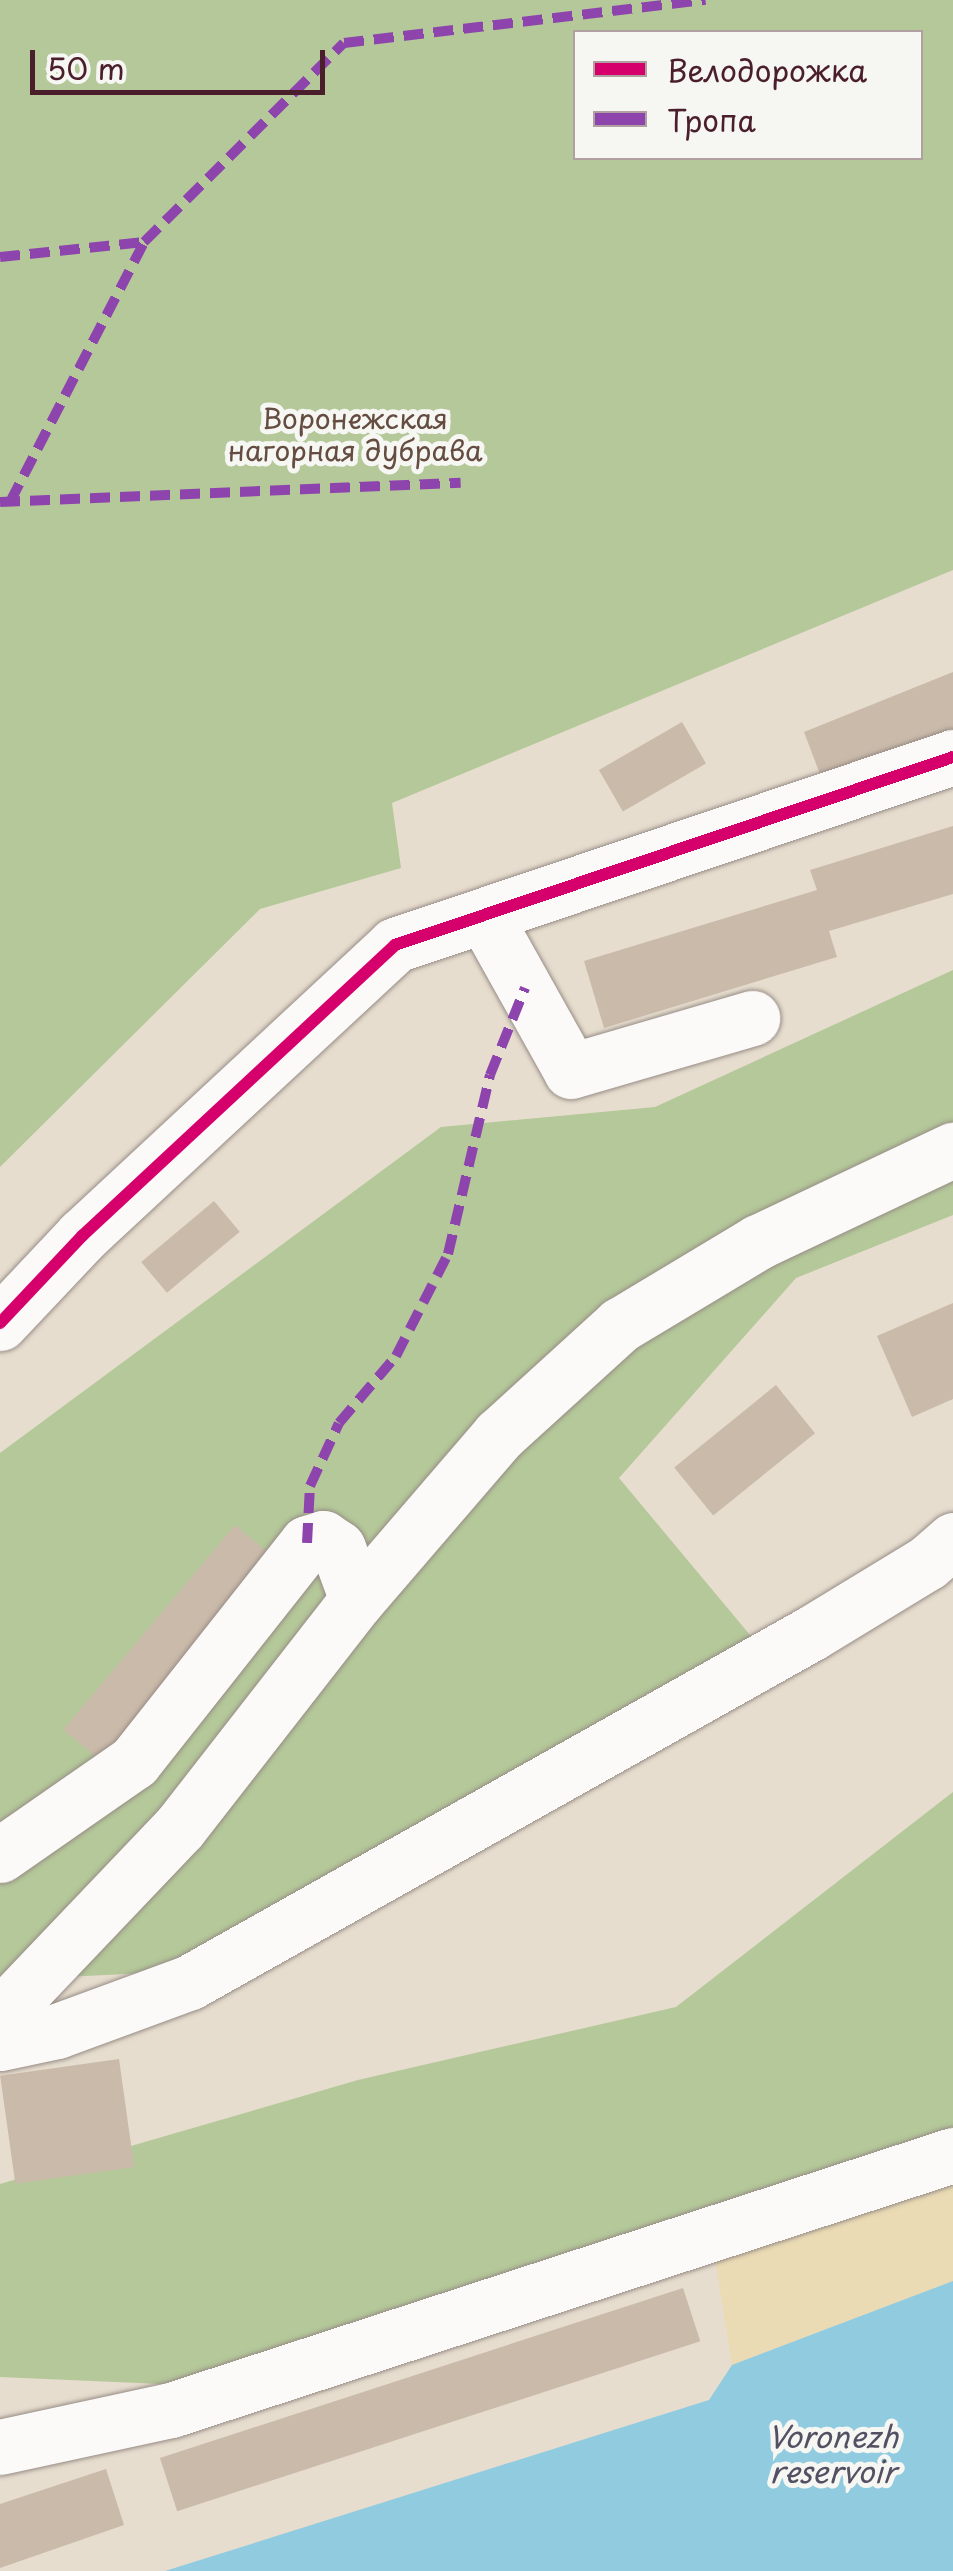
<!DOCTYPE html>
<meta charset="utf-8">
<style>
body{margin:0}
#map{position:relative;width:953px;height:2571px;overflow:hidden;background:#e6ddce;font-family:"Playpen Sans",sans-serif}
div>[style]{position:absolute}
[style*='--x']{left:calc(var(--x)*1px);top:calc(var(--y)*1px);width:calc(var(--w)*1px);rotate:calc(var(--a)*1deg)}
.forest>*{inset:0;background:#b4c899}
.sand>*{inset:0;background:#eadbb4}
.water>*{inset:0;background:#90cbe0}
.building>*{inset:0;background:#cabaa9;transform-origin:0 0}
.roads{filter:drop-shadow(0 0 2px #978c86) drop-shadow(0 0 2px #978c86)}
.minor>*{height:55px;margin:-27.5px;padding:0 27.5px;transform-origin:27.5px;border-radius:27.5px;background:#fbfaf8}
.quiet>*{height:10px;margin-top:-5px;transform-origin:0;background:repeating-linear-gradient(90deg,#8e44ad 0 20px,transparent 0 30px)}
.cycleway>*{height:12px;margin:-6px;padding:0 6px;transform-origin:6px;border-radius:6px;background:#d6006c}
span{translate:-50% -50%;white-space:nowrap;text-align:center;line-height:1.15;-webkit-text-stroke:10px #f6f6f2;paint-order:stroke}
.park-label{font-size:28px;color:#644c40}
.water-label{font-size:30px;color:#545064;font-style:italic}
.legend{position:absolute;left:573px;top:30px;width:350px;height:130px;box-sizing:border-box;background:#f6f6f2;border:2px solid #b1a0a2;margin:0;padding:12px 18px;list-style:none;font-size:30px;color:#4a1f2b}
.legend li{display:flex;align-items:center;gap:20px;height:50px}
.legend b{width:50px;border:2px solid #b1a0a2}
.scale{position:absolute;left:30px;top:50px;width:295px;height:45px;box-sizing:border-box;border:5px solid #4a1f2b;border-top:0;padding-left:12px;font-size:30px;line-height:35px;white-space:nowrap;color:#4a1f2b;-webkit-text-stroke:8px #f6f6f2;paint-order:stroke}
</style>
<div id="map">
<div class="forest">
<i style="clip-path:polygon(evenodd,0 0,953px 0,953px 570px,392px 803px,401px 868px,260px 909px,0 1167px,0 0,920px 32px,920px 158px,576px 158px,576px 32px,920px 32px)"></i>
<i style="clip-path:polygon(953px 970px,953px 1215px,796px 1278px,619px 1478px,755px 1641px,169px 1972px,21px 1979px,0 1987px,0 1453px,441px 1127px,655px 1107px)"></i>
<i style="clip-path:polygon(953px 1792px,953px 2134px,185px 2385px,0 2377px,0 2184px,358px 2080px,676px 2007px)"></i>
</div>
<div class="sand">
<i style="clip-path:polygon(953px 2134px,953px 2281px,732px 2365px,710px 2227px)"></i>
</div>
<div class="water">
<i style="clip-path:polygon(953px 2281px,953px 2571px,165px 2571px,709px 2400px,732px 2365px)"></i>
</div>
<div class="building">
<i style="clip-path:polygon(953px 672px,953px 739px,826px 790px,804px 732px)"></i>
<i style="left:682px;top:722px;width:48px;height:96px;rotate:60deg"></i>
<i style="clip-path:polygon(953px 826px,953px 894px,829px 931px,837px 957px,604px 1028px,584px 961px,817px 890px,810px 870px)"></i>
<i style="left:214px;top:1201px;width:40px;height:95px;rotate:50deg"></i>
<i style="clip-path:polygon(953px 1303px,953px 1399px,912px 1417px,877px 1336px)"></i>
<i style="left:776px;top:1385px;width:62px;height:131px;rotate:51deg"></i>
<i style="left:235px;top:1525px;width:54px;height:267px;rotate:40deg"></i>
<i style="left:119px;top:2059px;width:109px;height:120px;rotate:82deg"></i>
<i style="left:683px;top:2288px;width:56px;height:550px;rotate:72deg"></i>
<i style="clip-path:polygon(106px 2469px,124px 2525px,0 2568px,0 2504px)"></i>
</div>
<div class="roads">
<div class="minor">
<i style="--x:485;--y:917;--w:176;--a:60.8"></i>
<i style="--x:571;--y:1071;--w:189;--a:-16.3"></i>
<i style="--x:0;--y:1323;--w:120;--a:-46.7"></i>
<i style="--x:82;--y:1236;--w:427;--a:-42.9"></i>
<i style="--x:395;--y:945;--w:589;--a:-18.62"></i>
<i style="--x:0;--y:1855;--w:163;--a:-34.8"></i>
<i style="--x:134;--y:1762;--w:279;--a:-51.7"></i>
<i style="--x:307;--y:1543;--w:17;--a:-17"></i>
<i style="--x:323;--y:1538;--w:18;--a:34"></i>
<i style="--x:338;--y:1548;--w:55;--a:69.9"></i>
<i style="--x:0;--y:2016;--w:261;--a:-46.4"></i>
<i style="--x:180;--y:1827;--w:288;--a:-52.1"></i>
<i style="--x:357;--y:1600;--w:218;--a:-49.3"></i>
<i style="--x:499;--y:1435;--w:164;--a:-42.3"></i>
<i style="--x:620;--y:1325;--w:161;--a:-31"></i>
<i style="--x:758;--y:1242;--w:216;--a:-25.3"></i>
<i style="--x:0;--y:2043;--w:58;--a:-11.9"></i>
<i style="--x:57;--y:2031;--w:142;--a:-20.2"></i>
<i style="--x:190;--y:1982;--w:711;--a:-29.31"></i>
<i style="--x:810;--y:1634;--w:137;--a:-31.3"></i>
<i style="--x:927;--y:1563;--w:35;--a:-41"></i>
<i style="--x:0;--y:2447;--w:175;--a:-12.2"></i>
<i style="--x:171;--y:2410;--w:823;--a:-18.06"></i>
</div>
</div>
<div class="quiet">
<i style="--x:0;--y:257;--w:145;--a:-5.9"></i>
<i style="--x:144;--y:242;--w:282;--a:-44.9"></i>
<i style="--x:344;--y:43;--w:364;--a:-6.8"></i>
<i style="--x:0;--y:502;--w:461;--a:-2.4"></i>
<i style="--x:10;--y:502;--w:292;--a:-62.7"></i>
<i style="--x:307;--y:1543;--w:57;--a:-87"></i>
<i style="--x:310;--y:1486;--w:69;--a:-65.3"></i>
<i style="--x:339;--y:1423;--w:88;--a:-49.6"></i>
<i style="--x:396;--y:1356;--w:114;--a:-63"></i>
<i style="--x:448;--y:1254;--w:184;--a:-76.8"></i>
<i style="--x:490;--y:1075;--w:94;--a:-68.1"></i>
</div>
<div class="cycleway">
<i style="--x:0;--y:1323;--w:120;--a:-46.7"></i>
<i style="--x:82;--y:1236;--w:427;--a:-42.9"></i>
<i style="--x:395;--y:945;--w:589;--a:-18.62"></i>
</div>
<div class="park-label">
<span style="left:355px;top:434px">Воронежская<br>нагорная дубрава</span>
</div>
<div class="water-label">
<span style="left:833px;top:2453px">Voronezh<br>reservoir</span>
</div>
<ul class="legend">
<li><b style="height:12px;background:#d6006c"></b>Велодорожка</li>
<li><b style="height:12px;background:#8e44ad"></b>Тропа</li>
</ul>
<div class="scale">50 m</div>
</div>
